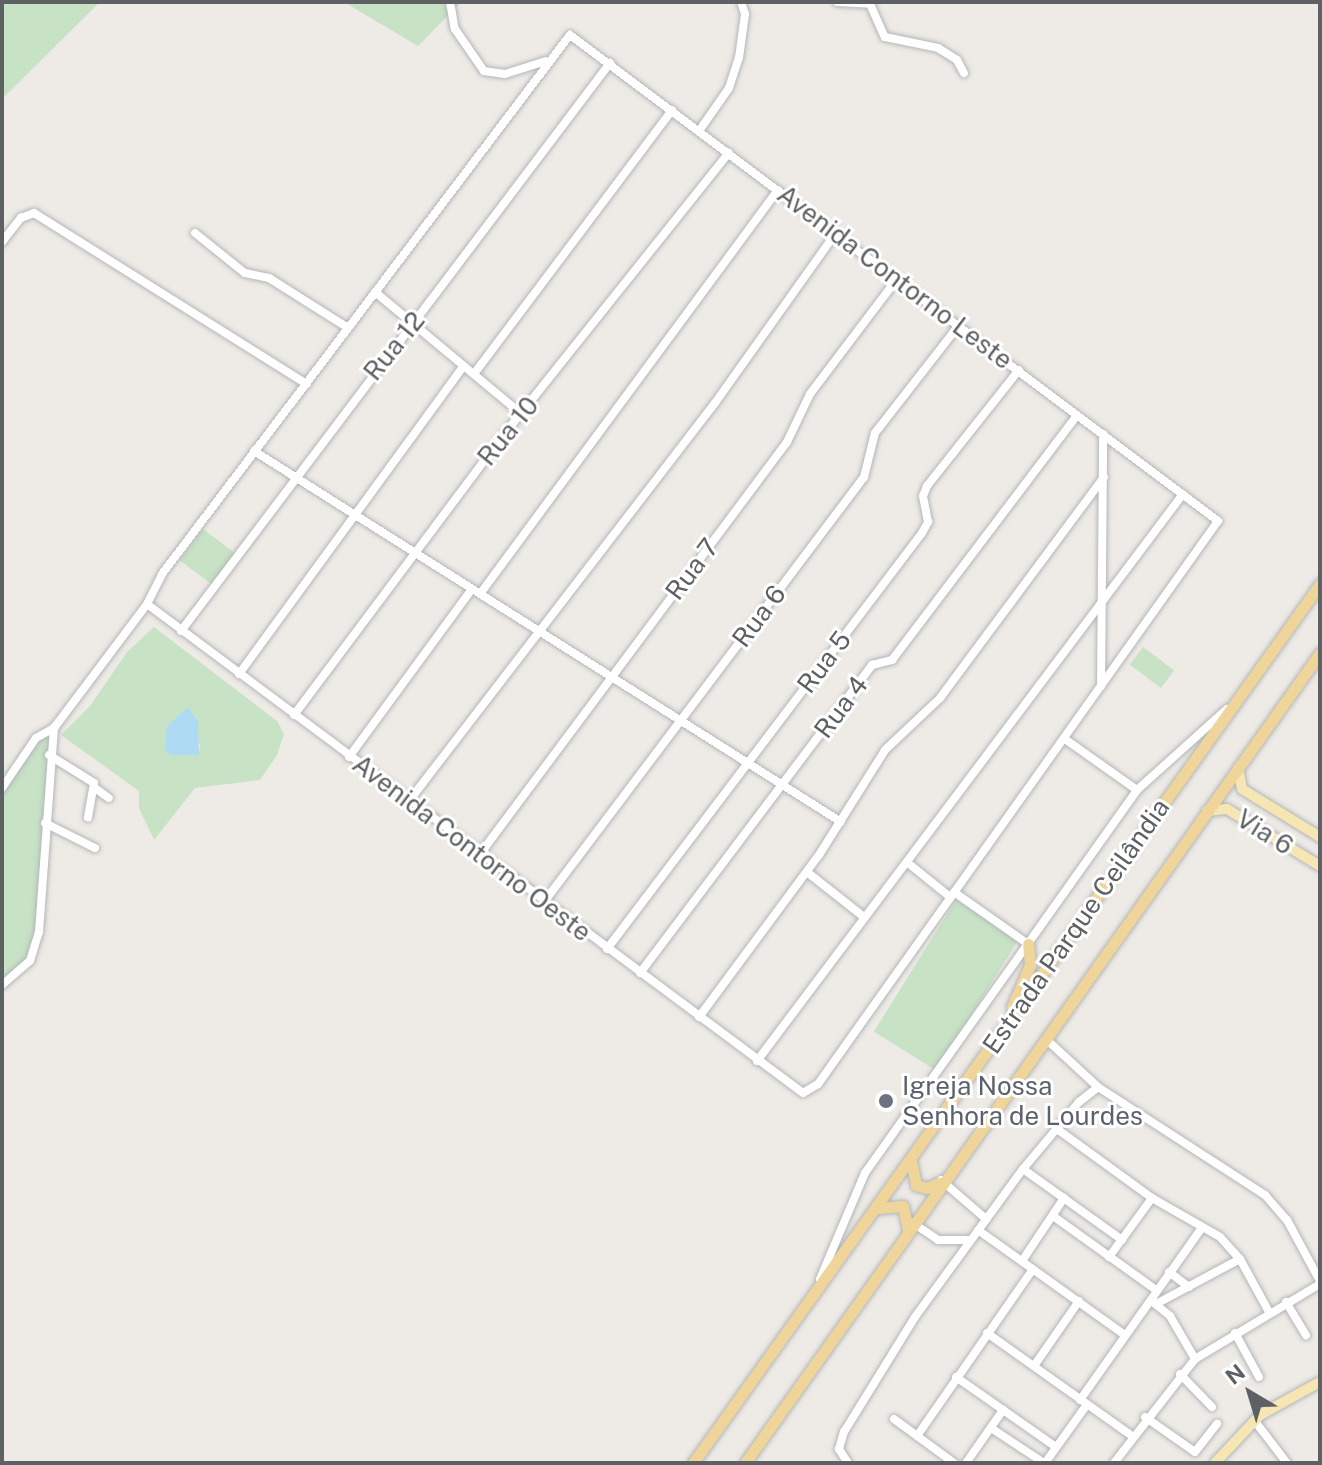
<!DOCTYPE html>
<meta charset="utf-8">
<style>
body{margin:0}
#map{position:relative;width:1322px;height:1465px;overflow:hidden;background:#eeebe6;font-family:"Public Sans",sans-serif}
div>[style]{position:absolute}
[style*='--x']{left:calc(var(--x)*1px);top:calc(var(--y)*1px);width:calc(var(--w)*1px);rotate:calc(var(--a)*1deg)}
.green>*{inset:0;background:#c7e2c5;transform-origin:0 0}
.water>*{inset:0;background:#afdaf4}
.roads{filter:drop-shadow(0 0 2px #b3b6b9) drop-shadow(0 0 2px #b3b6b9)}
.minor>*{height:8px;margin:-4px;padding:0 4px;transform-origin:4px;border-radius:4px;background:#fff}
.major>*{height:10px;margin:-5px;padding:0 5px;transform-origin:5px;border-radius:5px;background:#f5e6b4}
.highway>*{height:11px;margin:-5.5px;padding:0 5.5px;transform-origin:5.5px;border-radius:5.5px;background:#f0d59b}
.dots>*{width:22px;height:22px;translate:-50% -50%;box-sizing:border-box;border:4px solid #fff;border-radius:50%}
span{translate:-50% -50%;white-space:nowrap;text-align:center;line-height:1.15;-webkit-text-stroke:6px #fff;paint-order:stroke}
.street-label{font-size:26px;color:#5d6164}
.worship-label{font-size:26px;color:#5b616d}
.left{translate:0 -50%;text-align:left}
.frame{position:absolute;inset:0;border:4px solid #5d6164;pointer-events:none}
.north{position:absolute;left:1210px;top:1353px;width:80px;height:80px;-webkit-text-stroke:6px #fff;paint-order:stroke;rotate:322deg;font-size:22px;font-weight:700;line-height:32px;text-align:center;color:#5d6164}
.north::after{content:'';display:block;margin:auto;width:28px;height:36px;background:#5d6164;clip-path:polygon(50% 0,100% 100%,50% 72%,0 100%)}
</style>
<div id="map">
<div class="green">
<i style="clip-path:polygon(2px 2px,100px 2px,2px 99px)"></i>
<i style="clip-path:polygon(344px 2px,461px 2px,418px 46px)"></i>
<i style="left:203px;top:529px;width:41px;height:39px;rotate:37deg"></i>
<i style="clip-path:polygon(evenodd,154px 627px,277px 721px,284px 734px,277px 755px,260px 780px,195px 788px,154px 840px,139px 808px,139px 791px,61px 735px,90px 706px,127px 652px,154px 627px,188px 707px,200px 746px,199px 751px,174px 755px,166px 745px,188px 707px)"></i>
<i style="left:1143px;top:647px;width:39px;height:22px;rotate:37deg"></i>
<i style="clip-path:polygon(54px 728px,39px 932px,30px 961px,2px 985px,2px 788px,29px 747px)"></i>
<i style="left:956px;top:900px;width:74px;height:155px;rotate:32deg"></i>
</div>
<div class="water">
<i style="clip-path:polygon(188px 707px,198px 722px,199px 755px,171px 755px,165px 750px,167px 726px)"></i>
</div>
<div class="roads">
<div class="minor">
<i style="--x:450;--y:2;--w:27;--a:80"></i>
<i style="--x:455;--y:29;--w:51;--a:55.4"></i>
<i style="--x:484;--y:71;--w:21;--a:8"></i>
<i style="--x:505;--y:74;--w:43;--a:-17.6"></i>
<i style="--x:837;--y:2;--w:33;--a:3"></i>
<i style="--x:870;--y:4;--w:36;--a:66"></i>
<i style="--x:885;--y:37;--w:54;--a:11.7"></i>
<i style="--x:938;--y:48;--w:22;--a:32"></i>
<i style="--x:957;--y:60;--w:15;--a:62"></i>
<i style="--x:699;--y:131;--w:52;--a:-55.1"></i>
<i style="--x:729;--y:88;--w:32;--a:-72"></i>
<i style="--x:739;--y:58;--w:44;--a:-82.2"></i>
<i style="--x:745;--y:14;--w:13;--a:-108"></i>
<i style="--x:195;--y:233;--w:64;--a:38.7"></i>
<i style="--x:245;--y:273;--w:25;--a:12"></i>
<i style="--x:269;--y:278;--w:93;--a:32.3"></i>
<i style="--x:2;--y:242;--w:31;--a:-52"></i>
<i style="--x:21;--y:218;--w:14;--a:-21"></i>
<i style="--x:34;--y:213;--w:322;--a:32.1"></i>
<i style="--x:375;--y:292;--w:189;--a:39.8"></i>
<i style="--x:474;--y:374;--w:330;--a:-53.1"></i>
<i style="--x:254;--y:451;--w:694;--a:32.29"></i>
<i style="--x:480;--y:594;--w:502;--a:-53.59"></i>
<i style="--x:181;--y:631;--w:712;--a:-52.94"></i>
<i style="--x:239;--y:674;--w:381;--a:-53.9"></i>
<i style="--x:1101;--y:686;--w:252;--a:-89.5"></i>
<i style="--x:294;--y:715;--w:341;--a:-53.2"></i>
<i style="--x:498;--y:442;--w:370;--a:-51.4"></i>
<i style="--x:1065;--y:739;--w:88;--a:35.3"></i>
<i style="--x:49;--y:755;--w:53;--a:31.9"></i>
<i style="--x:94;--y:783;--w:35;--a:100"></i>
<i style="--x:349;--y:757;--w:208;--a:-53.8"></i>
<i style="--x:2;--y:788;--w:60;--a:-55.8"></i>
<i style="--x:36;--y:738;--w:21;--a:-29"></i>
<i style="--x:95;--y:788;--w:17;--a:36"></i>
<i style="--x:409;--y:801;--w:502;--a:-52.45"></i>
<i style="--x:715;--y:403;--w:207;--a:-54.6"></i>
<i style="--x:45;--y:823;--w:56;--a:26.6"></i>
<i style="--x:480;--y:854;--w:514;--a:-53.31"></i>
<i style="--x:787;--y:442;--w:53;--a:-64.4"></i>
<i style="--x:810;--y:394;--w:144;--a:-52.9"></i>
<i style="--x:908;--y:863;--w:54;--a:39"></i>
<i style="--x:807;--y:872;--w:73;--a:38.3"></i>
<i style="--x:954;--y:892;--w:90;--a:35.1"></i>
<i style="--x:544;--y:902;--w:532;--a:-53.02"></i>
<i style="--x:864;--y:477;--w:45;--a:-76"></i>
<i style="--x:875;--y:433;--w:137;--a:-52.1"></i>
<i style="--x:607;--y:949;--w:522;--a:-52.87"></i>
<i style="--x:922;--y:533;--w:13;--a:-61"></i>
<i style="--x:928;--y:522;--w:26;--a:-101"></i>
<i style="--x:923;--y:496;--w:11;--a:-68"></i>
<i style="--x:927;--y:486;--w:148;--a:-51.6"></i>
<i style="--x:640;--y:973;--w:386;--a:-53"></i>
<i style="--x:872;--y:665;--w:21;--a:-14"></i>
<i style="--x:892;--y:660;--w:307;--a:-52.9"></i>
<i style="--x:2;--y:985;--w:37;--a:-41"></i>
<i style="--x:30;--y:961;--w:30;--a:-73"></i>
<i style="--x:39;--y:932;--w:205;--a:-85.8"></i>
<i style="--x:54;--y:728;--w:155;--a:-53.1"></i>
<i style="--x:147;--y:604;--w:34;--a:-63"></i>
<i style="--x:162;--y:574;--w:676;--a:-52.88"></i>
<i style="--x:570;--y:35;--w:810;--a:36.87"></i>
<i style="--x:1218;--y:521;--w:691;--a:125.39"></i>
<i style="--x:818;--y:1084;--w:17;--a:149"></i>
<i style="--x:803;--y:1093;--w:818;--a:-143.3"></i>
<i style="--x:699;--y:1017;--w:202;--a:-53.5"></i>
<i style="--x:819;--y:855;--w:124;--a:-57.8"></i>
<i style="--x:885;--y:750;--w:76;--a:-43.4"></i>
<i style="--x:940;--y:698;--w:275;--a:-53.4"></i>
<i style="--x:1047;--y:1040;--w:69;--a:42.7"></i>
<i style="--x:1098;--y:1087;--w:199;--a:32.9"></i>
<i style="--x:1265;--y:1195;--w:33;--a:49"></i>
<i style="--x:1287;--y:1220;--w:69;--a:61.6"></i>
<i style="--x:757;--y:1061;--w:709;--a:-53.08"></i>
<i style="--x:1057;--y:1129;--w:117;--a:36"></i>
<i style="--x:1152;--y:1198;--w:78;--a:29.8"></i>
<i style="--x:1220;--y:1237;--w:30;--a:48"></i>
<i style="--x:1240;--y:1259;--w:60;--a:61.3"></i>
<i style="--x:1023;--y:1169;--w:122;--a:35.6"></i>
<i style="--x:941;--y:1180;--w:60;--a:40.9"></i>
<i style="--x:1053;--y:1216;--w:127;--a:35.7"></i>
<i style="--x:913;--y:1223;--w:30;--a:34"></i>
<i style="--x:938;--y:1240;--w:32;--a:0"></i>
<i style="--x:978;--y:1230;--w:178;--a:35.6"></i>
<i style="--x:1109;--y:1257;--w:73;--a:-53.9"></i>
<i style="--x:1022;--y:1261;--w:76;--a:-56.3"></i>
<i style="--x:1169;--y:1272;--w:25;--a:37"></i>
<i style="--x:820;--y:1279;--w:115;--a:-67"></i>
<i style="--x:865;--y:1173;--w:470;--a:-54.6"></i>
<i style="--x:1137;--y:790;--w:121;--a:-42"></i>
<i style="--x:1286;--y:1302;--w:39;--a:59"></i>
<i style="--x:1154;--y:1303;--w:21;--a:39"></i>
<i style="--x:1170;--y:1316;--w:50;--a:59.8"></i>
<i style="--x:1156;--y:1304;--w:95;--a:-28.2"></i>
<i style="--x:987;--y:1333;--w:178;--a:35.4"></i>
<i style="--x:1235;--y:1333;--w:50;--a:61.4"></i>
<i style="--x:1034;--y:1366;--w:79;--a:-55.3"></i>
<i style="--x:1180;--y:1374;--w:46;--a:45.9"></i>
<i style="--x:956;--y:1377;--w:122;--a:35"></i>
<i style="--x:1080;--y:1400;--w:209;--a:-54.7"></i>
<i style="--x:1145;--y:1417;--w:61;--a:35"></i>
<i style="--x:1195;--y:1452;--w:36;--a:-52"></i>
<i style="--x:894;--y:1419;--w:74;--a:36.3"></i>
<i style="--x:1254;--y:1420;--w:54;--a:52.5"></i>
<i style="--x:991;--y:1428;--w:64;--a:33.4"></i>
<i style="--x:917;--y:1436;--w:203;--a:-55.2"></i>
<i style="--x:848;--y:1463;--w:17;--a:-123"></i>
<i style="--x:839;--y:1449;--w:18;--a:-74"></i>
<i style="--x:844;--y:1432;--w:135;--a:-58.3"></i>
<i style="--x:915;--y:1317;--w:183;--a:-53.9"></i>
<i style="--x:1023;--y:1169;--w:87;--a:-50.1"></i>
<i style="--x:1079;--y:1102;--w:24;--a:-38"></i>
<i style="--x:966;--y:1463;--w:65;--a:-55.1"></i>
<i style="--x:1045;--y:1463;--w:70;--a:-54.3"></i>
<i style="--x:1114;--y:1463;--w:132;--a:-52.1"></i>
<i style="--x:1195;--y:1359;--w:146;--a:-31"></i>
</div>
<div class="major">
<i style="--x:1238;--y:768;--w:21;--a:79"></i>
<i style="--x:1242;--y:789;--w:92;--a:31.6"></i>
<i style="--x:1207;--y:811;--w:20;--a:-6"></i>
<i style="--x:1227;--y:809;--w:109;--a:31.5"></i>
<i style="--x:1215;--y:1463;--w:66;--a:-46.8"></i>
<i style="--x:1260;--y:1415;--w:68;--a:-28.8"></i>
</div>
<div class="highway">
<i style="--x:1012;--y:1007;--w:46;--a:-66.8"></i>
<i style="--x:1030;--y:965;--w:21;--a:-95"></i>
<i style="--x:911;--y:1161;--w:25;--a:78"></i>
<i style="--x:916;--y:1185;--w:11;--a:15"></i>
<i style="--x:927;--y:1188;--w:13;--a:-23"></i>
<i style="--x:879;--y:1208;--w:24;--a:-5"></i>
<i style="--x:903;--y:1206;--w:24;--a:78"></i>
<i style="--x:693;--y:1463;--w:1080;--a:-54.5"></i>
<i style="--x:745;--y:1463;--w:993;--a:-54.63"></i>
</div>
</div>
<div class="dots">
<i style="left:886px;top:1101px;background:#6b7280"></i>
</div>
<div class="street-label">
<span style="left:895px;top:277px;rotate:37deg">Avenida Contorno Leste</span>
<span style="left:394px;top:346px;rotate:-51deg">Rua 12</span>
<span style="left:508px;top:431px;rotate:-51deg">Rua 10</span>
<span style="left:692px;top:569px;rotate:-53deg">Rua 7</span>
<span style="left:759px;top:616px;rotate:-53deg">Rua 6</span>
<span style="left:824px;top:662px;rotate:-53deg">Rua 5</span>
<span style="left:841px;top:707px;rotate:-53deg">Rua 4</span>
<span style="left:1265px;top:832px;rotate:32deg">Via 6</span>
<span style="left:472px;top:848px;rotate:37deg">Avenida Contorno Oeste</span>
<span style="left:1076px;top:926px;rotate:-55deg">Estrada Parque Ceilândia</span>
</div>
<div class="worship-label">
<span class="left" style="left:902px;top:1101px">Igreja Nossa<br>Senhora de Lourdes</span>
</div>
<div class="frame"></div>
<div class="north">N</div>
</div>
